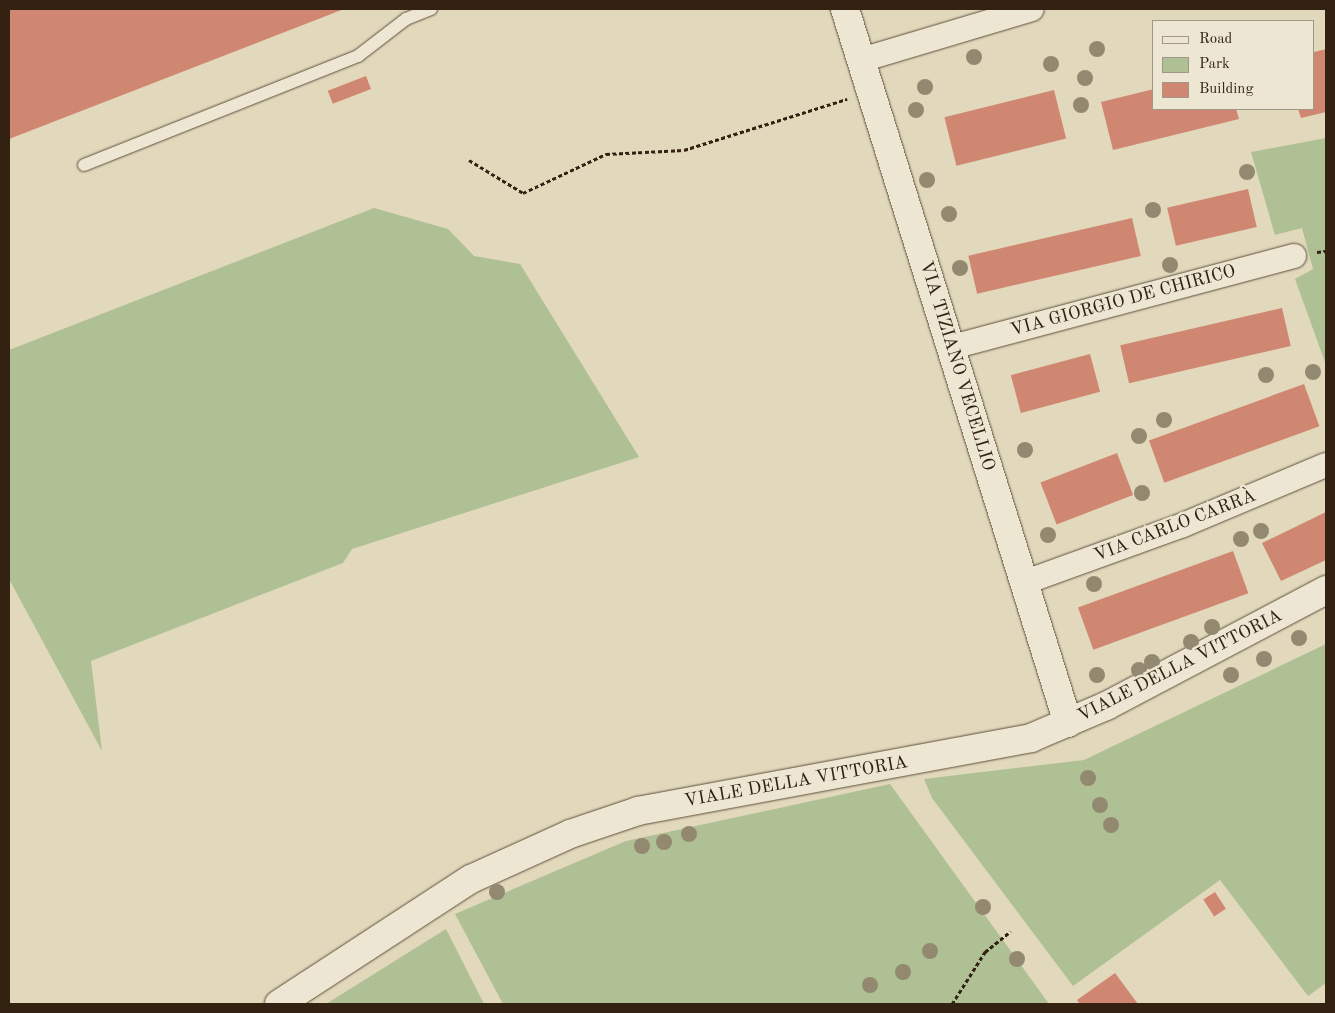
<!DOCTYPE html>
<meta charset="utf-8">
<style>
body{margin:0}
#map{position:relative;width:1335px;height:1013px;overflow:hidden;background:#e2d8bb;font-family:"Old Standard TT",serif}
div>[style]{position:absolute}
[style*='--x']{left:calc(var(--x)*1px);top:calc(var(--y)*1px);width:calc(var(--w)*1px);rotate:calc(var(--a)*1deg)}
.green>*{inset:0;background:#aec094}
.building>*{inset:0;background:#d08771;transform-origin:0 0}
.path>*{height:3px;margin-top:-1.5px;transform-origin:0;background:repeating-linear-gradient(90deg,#332112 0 4px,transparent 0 6.5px)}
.roads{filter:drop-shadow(0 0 1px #5f4f3c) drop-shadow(0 0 1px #5f4f3c)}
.lane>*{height:12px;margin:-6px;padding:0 6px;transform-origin:6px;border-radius:6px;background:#ece6d3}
.street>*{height:24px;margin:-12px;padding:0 12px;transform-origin:12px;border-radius:12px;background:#ece6d3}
.secondary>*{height:28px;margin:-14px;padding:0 14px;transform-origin:14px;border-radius:14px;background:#ece6d3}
.trees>*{width:16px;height:16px;margin:-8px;border-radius:50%;background:#938970}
span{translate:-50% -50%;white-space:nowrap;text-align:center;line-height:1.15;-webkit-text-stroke:5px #ece6d3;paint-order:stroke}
.street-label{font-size:18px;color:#332112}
.frame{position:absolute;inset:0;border:10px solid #332112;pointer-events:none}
.legend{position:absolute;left:1152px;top:20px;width:162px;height:90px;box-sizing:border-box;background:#ece6d3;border:1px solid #a29786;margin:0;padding:6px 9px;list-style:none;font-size:15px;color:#332112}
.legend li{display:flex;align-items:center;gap:10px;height:25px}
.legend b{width:25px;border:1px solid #a29786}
</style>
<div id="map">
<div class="green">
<i style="clip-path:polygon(1326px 138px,1326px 365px,1295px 279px,1313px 269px,1302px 228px,1275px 235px,1251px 152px)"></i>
<i style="clip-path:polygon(374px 208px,448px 229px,474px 256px,520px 264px,639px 457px,352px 549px,343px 563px,91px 661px,102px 751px,9px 579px,9px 350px)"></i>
<i style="clip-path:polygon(1326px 644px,1326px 983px,1308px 996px,1220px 880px,1073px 986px,932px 798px,924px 779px,1084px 760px)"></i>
<i style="clip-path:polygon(890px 784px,1049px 1004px,503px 1004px,455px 914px,626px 841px)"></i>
<i style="clip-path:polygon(446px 929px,484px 1004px,326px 1004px)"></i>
</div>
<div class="building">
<i style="clip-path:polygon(9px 9px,344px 9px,9px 139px)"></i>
<i style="clip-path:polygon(1326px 49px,1326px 112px,1301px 118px,1298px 109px,1314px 109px,1314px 52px)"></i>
<i style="left:366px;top:76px;width:14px;height:41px;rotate:69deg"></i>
<i style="clip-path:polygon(1154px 89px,1154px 109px,1236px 109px,1239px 119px,1113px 150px,1101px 102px)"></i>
<i style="left:1054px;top:90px;width:50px;height:113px;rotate:76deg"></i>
<i style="left:1248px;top:189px;width:39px;height:83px;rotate:77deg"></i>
<i style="left:1132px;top:218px;width:39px;height:168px;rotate:77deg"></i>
<i style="left:1282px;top:308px;width:39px;height:166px;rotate:77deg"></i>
<i style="left:1090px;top:354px;width:39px;height:82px;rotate:75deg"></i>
<i style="left:1304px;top:384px;width:45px;height:165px;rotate:70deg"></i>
<i style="left:1117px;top:453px;width:45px;height:82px;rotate:69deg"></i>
<i style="clip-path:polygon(1326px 512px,1326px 560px,1281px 581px,1262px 543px)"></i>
<i style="left:1233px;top:551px;width:45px;height:165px;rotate:70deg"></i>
<i style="left:1215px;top:892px;width:20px;height:14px;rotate:57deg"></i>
<i style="clip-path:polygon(1115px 973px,1138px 1004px,1080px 1004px,1077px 1000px)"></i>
</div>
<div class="path">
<i style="--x:469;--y:160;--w:63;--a:31.4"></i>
<i style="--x:523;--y:193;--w:92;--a:-25.2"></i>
<i style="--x:606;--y:154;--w:78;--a:-2.9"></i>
<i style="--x:684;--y:150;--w:171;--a:-17.4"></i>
<i style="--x:1317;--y:252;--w:9;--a:-6"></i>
<i style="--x:952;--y:1004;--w:62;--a:-57.6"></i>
<i style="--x:985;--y:952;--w:33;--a:-39"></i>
</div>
<div class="roads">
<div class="lane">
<i style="--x:84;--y:165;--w:295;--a:-21.7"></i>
<i style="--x:358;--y:56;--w:61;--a:-37.6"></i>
<i style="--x:406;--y:19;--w:27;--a:-22"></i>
</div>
<div class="street">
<i style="--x:861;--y:60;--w:178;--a:-16.6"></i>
<i style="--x:952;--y:347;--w:354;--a:-14.9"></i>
<i style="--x:1023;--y:583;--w:170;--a:-19.9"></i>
<i style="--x:1183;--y:525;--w:155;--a:-22.8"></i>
</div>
<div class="secondary">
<i style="--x:845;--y:9;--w:748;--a:72.66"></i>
<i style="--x:279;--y:1004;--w:229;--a:-33.1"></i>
<i style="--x:471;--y:879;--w:109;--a:-24.4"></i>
<i style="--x:570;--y:834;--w:72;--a:-18.7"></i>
<i style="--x:638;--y:811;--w:400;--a:-10.5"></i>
<i style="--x:1031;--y:738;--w:82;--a:-23.1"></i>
<i style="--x:1106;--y:706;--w:249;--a:-27.8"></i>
</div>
</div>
<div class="trees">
<i style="left:1097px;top:49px"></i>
<i style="left:974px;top:57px"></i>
<i style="left:1051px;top:64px"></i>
<i style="left:1085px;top:78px"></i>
<i style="left:925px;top:87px"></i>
<i style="left:1081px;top:105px"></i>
<i style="left:916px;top:110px"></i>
<i style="left:1247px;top:172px"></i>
<i style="left:927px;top:180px"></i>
<i style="left:1153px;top:210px"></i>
<i style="left:949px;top:214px"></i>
<i style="left:1170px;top:265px"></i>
<i style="left:960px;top:268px"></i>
<i style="left:1313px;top:372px"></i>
<i style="left:1266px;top:375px"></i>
<i style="left:1164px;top:420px"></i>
<i style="left:1139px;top:436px"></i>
<i style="left:1025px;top:450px"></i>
<i style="left:1142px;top:493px"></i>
<i style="left:1261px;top:531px"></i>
<i style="left:1048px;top:535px"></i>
<i style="left:1241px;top:539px"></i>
<i style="left:1094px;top:584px"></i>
<i style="left:1212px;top:627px"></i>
<i style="left:1299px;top:638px"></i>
<i style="left:1191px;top:642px"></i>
<i style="left:1264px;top:659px"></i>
<i style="left:1152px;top:662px"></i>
<i style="left:1139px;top:670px"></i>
<i style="left:1097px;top:675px"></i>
<i style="left:1231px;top:675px"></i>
<i style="left:1088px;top:778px"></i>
<i style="left:1100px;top:805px"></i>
<i style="left:1111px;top:825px"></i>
<i style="left:689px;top:834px"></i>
<i style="left:664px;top:842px"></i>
<i style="left:642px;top:846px"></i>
<i style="left:497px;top:892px"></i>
<i style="left:983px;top:907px"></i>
<i style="left:930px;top:951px"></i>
<i style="left:1017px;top:959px"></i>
<i style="left:903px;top:972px"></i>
<i style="left:870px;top:985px"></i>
</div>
<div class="street-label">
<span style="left:1123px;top:301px;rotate:-15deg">VIA GIORGIO DE CHIRICO</span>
<span style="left:957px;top:366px;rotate:73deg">VIA TIZIANO VECELLIO</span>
<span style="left:1175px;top:526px;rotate:-21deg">VIA CARLO CARRÀ</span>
<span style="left:1180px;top:666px;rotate:-27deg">VIALE DELLA VITTORIA</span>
<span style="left:796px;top:782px;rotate:-10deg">VIALE DELLA VITTORIA</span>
</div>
<div class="frame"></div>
<ul class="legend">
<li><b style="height:6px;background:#ece6d3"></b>Road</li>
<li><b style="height:14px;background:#aec094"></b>Park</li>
<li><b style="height:14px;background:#d08771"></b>Building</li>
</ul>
</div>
